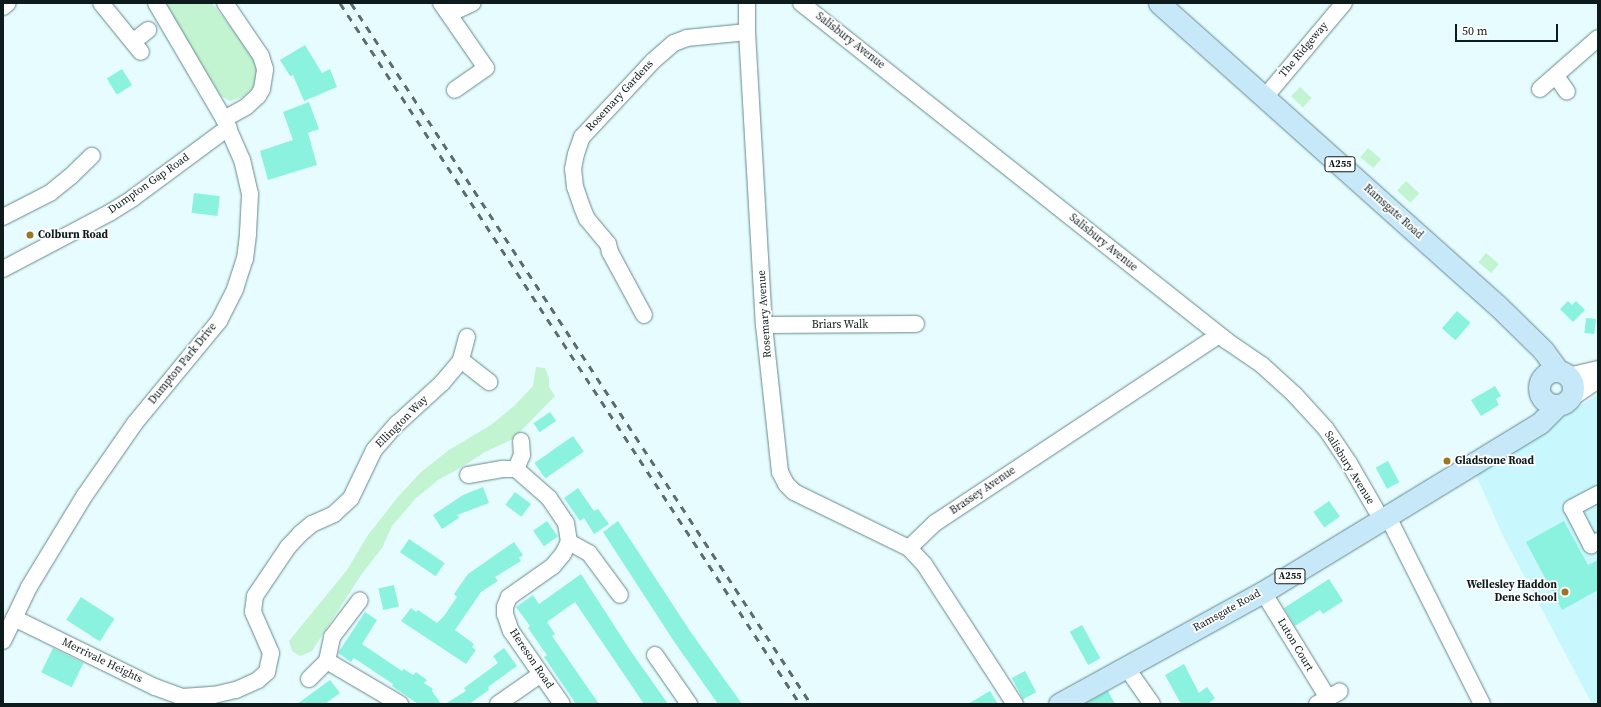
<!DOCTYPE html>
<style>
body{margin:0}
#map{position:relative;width:1601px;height:707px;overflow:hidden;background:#e6fcfe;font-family:"Source Serif 4",serif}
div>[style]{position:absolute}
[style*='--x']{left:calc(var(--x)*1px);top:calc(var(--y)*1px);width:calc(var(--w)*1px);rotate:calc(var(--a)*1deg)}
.built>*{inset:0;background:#c8f8fd}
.green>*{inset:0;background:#c2f4d2;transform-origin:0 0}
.building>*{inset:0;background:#8bf2df;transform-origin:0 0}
.roads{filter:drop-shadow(0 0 1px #66888c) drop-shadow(0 0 1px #66888c)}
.minor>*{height:16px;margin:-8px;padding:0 8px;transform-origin:8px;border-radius:8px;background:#fff}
.major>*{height:21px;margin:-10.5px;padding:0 10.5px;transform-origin:10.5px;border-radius:10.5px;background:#c7e8f8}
.major>.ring{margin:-10.5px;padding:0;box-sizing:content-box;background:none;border:21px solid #c7e8f8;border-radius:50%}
.rail>*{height:3px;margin-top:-1.5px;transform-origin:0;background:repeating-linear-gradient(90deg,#5b6c6d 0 7px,transparent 0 14px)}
.dots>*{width:11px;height:11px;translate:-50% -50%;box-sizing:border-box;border:2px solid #fff;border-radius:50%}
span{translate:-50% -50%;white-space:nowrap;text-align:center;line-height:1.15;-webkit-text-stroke:3.5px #fff;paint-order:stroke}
.shield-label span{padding:1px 3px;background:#fff;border:1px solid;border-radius:3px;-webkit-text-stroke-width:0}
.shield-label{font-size:10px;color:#0d1b1c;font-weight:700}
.street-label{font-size:11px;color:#0d1b1c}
.poi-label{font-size:11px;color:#0d1b1c;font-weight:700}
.left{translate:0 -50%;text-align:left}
.right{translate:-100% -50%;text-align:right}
.frame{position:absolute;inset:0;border:4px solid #0d1b1c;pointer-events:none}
.scale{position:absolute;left:1455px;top:24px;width:103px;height:18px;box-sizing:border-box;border:2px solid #0d1b1c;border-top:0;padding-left:5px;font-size:12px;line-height:14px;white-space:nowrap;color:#0d1b1c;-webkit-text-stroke:3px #fff;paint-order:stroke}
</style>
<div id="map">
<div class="built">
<i style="clip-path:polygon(1598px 394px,1598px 704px,1592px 704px,1504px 538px,1476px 475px)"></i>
</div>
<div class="green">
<i style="clip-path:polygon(164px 3px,212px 3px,253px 56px,258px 73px,254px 87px,243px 97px,230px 101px,221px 96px)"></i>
<i style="left:1300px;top:87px;width:16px;height:13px;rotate:43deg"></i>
<i style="left:1368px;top:148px;width:17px;height:12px;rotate:40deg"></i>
<i style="left:1406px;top:181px;width:18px;height:13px;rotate:43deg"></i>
<i style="left:1486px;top:253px;width:17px;height:12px;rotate:40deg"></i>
<i style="clip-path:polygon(536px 367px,545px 368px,549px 378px,549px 387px,555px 396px,513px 439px,485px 452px,462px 467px,438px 480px,415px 499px,392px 526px,382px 548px,361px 575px,312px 651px,300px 656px,292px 651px,289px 641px,347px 570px,368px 535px,397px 498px,421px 472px,449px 450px,491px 425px,515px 405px,533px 386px)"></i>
</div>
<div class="building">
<i style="clip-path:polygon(305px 45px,322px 73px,330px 69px,337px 87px,304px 101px,293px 75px,290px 76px,280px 60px)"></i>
<i style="left:122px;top:69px;width:19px;height:18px;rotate:58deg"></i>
<i style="clip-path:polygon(309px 102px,319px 129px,308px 133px,317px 165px,268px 180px,260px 151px,293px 140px,283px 112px)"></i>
<i style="left:194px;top:193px;width:26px;height:20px;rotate:7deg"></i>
<i style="clip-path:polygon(1568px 301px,1572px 305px,1576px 301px,1585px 310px,1573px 322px,1560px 309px)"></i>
<i style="left:1457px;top:311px;width:18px;height:23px;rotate:41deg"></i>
<i style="left:1586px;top:318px;width:10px;height:15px;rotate:6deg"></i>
<i style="clip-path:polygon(1495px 386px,1501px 396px,1496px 399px,1499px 405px,1481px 416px,1471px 400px)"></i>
<i style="left:550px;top:412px;width:11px;height:20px;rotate:56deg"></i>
<i style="left:573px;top:436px;width:19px;height:47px;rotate:55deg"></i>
<i style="left:1388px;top:461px;width:24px;height:14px;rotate:62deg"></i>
<i style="clip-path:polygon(483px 487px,489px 503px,457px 515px,459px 518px,442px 529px,433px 515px,463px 495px)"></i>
<i style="clip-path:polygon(578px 488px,594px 511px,598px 509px,609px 524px,594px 534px,584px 518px,580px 521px,564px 498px)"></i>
<i style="left:515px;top:492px;width:20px;height:16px;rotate:37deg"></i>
<i style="left:1329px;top:501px;width:19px;height:19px;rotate:55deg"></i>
<i style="left:547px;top:521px;width:19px;height:17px;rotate:55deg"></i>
<i style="clip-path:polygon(618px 521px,690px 631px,742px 704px,718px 704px,675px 643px,603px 532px)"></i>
<i style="clip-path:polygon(1564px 521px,1588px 565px,1598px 560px,1598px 590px,1562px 610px,1526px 542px)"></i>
<i style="left:409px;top:539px;width:43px;height:16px;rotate:34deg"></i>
<i style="clip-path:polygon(514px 542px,523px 555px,519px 558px,521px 561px,495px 577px,498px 581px,481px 592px,455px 630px,474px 644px,472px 647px,476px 650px,466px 664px,401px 621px,411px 608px,416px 612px,418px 610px,437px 623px,444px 616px,457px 597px,454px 594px,468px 574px)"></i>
<i style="clip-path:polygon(581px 574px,630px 650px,668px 704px,644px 704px,575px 602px,547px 622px,555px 634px,552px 636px,599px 704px,576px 704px,544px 657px,547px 655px,528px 628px,530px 626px,516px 607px,533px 595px,539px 604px)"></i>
<i style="clip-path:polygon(1329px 579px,1343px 601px,1323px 614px,1320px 610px,1295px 626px,1284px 608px)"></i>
<i style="left:394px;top:585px;width:22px;height:16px;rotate:77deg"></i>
<i style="left:81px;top:597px;width:40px;height:27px;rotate:33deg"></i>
<i style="clip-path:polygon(365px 612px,377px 620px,362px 644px,402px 671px,404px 669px,413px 675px,416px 672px,427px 680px,424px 683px,433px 689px,432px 691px,441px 704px,418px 704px,392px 686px,393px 684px,354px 658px,351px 662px,338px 653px)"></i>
<i style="left:1082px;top:625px;width:38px;height:14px;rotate:61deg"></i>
<i style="left:53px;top:648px;width:34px;height:27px;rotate:26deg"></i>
<i style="clip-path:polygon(504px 648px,517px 666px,488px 687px,489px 690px,469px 704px,445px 704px,466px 691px,464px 688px,498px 663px,493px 656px)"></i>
<i style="clip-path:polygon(1184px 664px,1199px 693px,1207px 687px,1215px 698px,1208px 704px,1181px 704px,1165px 675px)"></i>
<i style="left:1025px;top:671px;width:24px;height:15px;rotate:62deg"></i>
<i style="clip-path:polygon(330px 680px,340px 693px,325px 704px,297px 704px)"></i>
<i style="clip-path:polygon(990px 691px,998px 704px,968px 704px)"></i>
<i style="clip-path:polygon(1108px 691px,1115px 704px,1084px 704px)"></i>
</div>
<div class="roads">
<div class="minor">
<i style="--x:101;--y:3;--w:63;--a:50.8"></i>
<i style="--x:441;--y:3;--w:79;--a:55.3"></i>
<i style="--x:486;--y:68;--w:38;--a:145"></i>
<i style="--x:747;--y:3;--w:29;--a:90"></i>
<i style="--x:747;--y:32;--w:293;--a:86.7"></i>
<i style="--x:764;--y:325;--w:148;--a:83.8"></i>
<i style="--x:780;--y:472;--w:13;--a:63"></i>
<i style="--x:786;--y:484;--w:11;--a:45"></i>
<i style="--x:794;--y:492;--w:128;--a:26"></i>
<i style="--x:909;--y:548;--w:22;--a:47"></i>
<i style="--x:924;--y:564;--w:167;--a:57"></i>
<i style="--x:801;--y:3;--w:544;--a:38.43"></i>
<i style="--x:1227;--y:341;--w:42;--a:34.4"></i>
<i style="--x:1262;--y:365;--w:43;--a:42.2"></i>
<i style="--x:1294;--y:394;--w:47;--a:47.6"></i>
<i style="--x:1326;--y:429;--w:41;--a:55.9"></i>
<i style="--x:1349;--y:463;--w:54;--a:60.1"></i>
<i style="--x:3;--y:7;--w:6;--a:-39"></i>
<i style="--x:449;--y:14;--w:26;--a:-25"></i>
<i style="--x:134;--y:41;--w:18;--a:-38"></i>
<i style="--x:1556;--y:76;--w:19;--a:55"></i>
<i style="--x:1540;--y:89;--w:77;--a:-41.3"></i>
<i style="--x:1265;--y:97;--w:123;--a:-50"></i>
<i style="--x:224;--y:119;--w:25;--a:-29"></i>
<i style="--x:246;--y:107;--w:16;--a:-43"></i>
<i style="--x:258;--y:96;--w:8;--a:-60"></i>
<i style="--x:262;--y:89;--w:20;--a:-81"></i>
<i style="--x:265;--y:69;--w:14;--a:-107"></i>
<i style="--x:261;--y:56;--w:64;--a:-124.2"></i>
<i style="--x:3;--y:217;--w:53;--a:-27.1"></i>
<i style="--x:50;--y:193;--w:27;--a:-39"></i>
<i style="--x:71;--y:176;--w:29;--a:-44"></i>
<i style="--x:3;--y:269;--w:122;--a:-27.8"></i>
<i style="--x:111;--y:212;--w:26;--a:-32"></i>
<i style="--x:133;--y:198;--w:119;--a:-36.5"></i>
<i style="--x:644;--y:315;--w:72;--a:-118.4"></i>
<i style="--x:610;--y:252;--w:8;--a:-104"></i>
<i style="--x:608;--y:244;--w:33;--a:-130"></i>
<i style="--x:587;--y:219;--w:13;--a:-113"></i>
<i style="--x:582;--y:207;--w:21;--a:-109"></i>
<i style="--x:575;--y:187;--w:18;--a:-96"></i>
<i style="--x:573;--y:169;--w:15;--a:-79"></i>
<i style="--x:576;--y:154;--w:18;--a:-71"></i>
<i style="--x:582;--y:137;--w:104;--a:-46.9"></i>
<i style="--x:653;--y:61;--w:28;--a:-41"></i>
<i style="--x:674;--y:43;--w:14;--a:-21"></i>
<i style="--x:687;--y:38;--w:60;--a:-5.7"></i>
<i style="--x:764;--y:325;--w:152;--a:-0.4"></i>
<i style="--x:467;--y:337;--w:24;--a:105"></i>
<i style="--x:461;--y:360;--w:36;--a:38"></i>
<i style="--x:1568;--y:376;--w:31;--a:-13"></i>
<i style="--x:1567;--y:401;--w:37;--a:-34"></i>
<i style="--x:516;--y:469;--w:44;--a:41.3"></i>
<i style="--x:549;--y:498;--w:30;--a:56"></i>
<i style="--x:566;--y:523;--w:19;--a:81"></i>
<i style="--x:569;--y:542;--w:13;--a:117"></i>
<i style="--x:563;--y:554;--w:16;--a:130"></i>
<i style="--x:553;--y:566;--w:54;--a:144.8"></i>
<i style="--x:509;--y:597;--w:11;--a:112"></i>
<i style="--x:505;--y:607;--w:7;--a:90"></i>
<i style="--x:505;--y:614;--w:18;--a:71"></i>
<i style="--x:511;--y:631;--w:89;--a:55.1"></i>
<i style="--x:468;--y:475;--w:36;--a:-10"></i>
<i style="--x:503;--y:469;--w:13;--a:0"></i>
<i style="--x:516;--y:469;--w:15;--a:-67"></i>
<i style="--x:522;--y:455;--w:14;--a:-94"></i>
<i style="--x:1598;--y:494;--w:30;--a:152"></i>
<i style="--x:1572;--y:508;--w:42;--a:62.8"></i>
<i style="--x:1591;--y:545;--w:8;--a:-30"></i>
<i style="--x:1388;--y:517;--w:209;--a:63.3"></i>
<i style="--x:569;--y:542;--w:23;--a:29"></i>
<i style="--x:589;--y:553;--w:52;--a:53.6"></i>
<i style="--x:909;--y:548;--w:36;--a:-44"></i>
<i style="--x:935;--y:523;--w:341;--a:-33.5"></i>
<i style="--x:1263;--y:592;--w:124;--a:58.5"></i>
<i style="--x:14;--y:618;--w:157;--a:26.1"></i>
<i style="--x:155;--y:687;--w:29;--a:20"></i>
<i style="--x:182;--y:697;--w:32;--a:-4"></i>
<i style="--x:214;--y:695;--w:23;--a:-13"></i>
<i style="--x:236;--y:690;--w:24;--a:-24"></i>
<i style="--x:258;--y:680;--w:12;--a:-42"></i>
<i style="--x:267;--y:672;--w:19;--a:-78"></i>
<i style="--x:271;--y:653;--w:45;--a:-113.7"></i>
<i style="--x:253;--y:612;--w:16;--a:-83"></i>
<i style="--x:255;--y:596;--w:59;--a:-56"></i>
<i style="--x:288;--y:547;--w:18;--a:-47"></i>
<i style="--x:300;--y:534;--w:16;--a:-40"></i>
<i style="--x:312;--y:524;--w:24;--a:-24"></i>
<i style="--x:334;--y:514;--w:23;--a:-43"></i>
<i style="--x:351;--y:498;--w:53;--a:-64.4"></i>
<i style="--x:374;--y:450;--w:35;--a:-49"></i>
<i style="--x:397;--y:424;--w:61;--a:-42.3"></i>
<i style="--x:442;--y:383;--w:30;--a:-50"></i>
<i style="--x:3;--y:641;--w:60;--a:-64.3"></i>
<i style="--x:29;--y:587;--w:108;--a:-58.7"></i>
<i style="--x:85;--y:495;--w:88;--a:-55.2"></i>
<i style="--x:135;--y:423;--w:132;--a:-50.5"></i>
<i style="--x:219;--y:321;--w:36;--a:-63"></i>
<i style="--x:235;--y:289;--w:32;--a:-72"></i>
<i style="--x:245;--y:259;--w:26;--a:-83"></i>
<i style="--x:248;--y:233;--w:39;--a:-87"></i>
<i style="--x:250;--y:194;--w:35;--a:-103"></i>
<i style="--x:242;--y:160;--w:45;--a:-113.7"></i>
<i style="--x:224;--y:119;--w:134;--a:-120.4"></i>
<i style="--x:655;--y:655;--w:60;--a:55.2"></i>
<i style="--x:327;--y:661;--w:85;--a:30.5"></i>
<i style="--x:1126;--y:667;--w:45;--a:54.9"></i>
<i style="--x:309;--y:679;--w:25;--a:-45"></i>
<i style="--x:327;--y:661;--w:25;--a:-78"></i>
<i style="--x:332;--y:637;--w:46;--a:-52.9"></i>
<i style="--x:498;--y:704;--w:52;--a:-34.9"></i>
<i style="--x:1317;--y:704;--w:26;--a:-29"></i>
</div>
<div class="major">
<i style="--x:1159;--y:3;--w:453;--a:41.8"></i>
<i style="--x:1497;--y:305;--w:64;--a:44.4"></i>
<i style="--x:1543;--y:350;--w:26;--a:54"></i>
<i class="ring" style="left:1539px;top:371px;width:13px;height:13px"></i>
<i style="--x:1059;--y:704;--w:233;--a:-28.8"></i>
<i style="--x:1263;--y:592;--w:324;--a:-31.4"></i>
<i style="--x:1540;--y:423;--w:25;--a:-45"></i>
</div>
</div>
<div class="rail">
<i style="--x:340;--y:3;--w:838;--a:56.73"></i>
<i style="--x:351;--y:3;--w:838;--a:56.73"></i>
</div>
<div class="dots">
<i style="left:30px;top:235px;background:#9d7623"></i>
<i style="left:1447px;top:461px;background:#9d7623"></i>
<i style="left:1565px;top:592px;background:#9d7623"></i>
</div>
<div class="shield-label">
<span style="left:1340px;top:164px">A255</span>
<span style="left:1290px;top:576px">A255</span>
</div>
<div class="street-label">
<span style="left:850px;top:41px;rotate:38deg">Salisbury Avenue</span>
<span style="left:1304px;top:50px;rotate:-50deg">The Ridgeway</span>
<span style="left:620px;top:96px;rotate:-47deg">Rosemary Gardens</span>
<span style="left:149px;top:184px;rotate:-35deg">Dumpton Gap Road</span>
<span style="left:1393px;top:212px;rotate:42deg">Ramsgate Road</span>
<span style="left:1103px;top:243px;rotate:39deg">Salisbury Avenue</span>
<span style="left:765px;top:314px;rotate:-94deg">Rosemary Avenue</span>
<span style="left:840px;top:325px">Briars Walk</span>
<span style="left:183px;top:364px;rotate:-51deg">Dumpton Park Drive</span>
<span style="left:402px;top:422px;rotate:-45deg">Ellington Way</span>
<span style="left:1349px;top:468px;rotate:58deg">Salisbury Avenue</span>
<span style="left:983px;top:491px;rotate:-34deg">Brassey Avenue</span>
<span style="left:1227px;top:611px;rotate:-29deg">Ramsgate Road</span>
<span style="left:1295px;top:645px;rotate:59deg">Luton Court</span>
<span style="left:531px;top:659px;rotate:56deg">Hereson Road</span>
<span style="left:102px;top:661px;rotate:26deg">Merrivale Heights</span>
</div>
<div class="poi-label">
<span class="left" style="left:38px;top:235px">Colburn Road</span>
<span class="left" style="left:1455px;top:461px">Gladstone Road</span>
<span class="right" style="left:1557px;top:592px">Wellesley Haddon<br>Dene School</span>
</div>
<div class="frame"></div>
<div class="scale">50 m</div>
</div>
